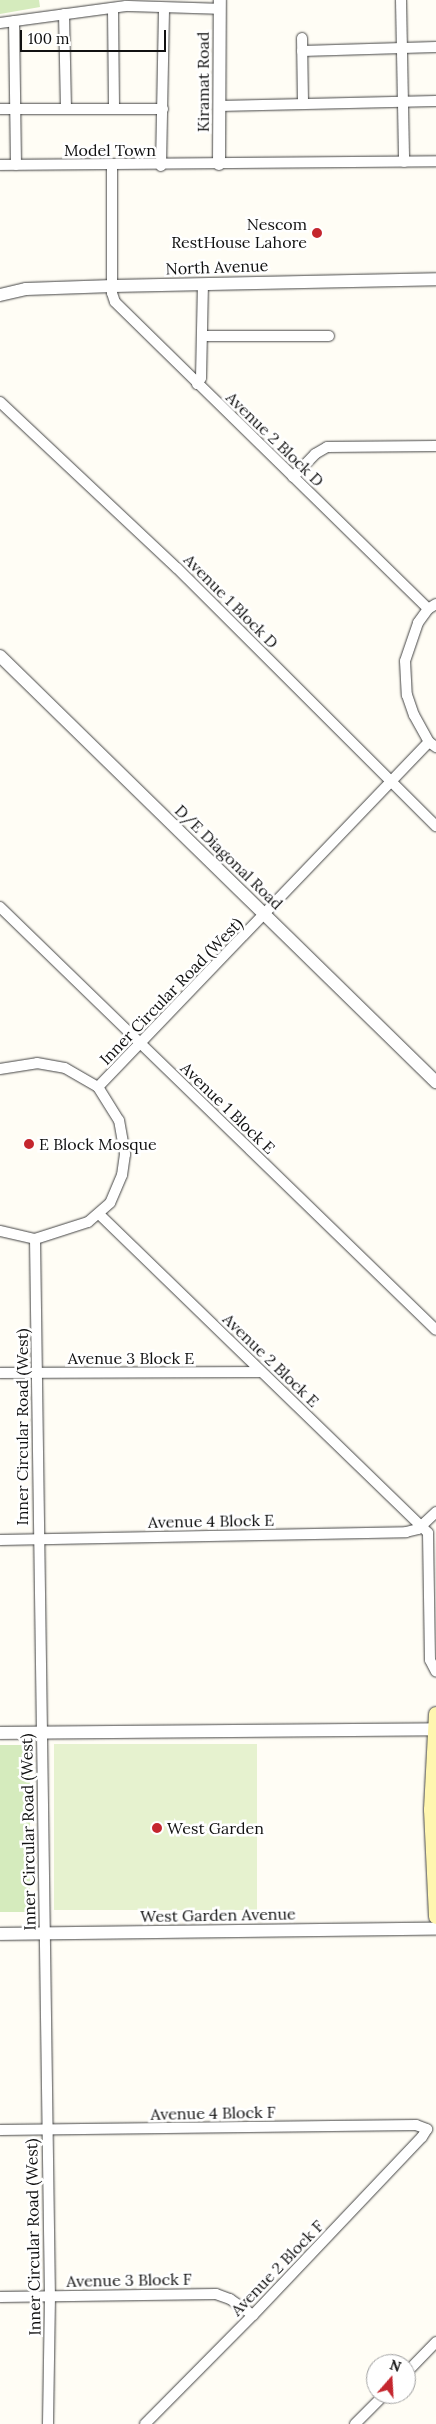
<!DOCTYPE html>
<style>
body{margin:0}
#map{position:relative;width:436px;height:2424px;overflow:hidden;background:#fffdf5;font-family:Lora,serif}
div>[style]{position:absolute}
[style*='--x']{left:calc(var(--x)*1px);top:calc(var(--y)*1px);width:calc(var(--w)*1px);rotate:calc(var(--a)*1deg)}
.green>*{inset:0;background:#d5ebbd;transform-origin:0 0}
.pitch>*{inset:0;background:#e6f2cf;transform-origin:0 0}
.roads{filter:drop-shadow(0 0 1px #444) drop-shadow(0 0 1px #444)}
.minor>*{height:10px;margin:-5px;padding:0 5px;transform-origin:5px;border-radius:5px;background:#fff}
.tertiary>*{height:12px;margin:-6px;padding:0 6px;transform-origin:6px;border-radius:6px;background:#fff}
.secondary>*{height:14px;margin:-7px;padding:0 7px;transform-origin:7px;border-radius:7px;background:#fff6b0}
.dots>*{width:14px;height:14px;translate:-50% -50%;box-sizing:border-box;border:2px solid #fff;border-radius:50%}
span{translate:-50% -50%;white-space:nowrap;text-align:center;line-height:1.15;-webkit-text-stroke:5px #fff;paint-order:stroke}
.street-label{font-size:16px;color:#111}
.poi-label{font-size:16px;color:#111}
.right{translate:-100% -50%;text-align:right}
.left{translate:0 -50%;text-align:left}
.north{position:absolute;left:366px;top:2354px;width:50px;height:50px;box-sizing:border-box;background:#fff;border:1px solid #a0a0a0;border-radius:50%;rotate:19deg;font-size:14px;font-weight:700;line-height:20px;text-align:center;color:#111}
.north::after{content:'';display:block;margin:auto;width:18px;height:22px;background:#c4262e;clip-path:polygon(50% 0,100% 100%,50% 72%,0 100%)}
.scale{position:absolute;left:20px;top:30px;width:146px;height:22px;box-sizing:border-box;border:2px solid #111;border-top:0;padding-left:6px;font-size:15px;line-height:18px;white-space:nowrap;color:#111;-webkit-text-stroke:4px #fff;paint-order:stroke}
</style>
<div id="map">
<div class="green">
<i style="clip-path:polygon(0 0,39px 0,40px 7px,0 14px)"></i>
<i style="left:0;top:1745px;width:30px;height:167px"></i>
</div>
<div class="pitch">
<i style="left:257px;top:1744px;width:166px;height:203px;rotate:90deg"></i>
</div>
<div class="roads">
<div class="minor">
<i style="--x:401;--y:0;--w:162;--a:88.9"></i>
<i style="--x:113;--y:10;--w:99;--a:89.4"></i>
<i style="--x:64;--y:14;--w:94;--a:88.8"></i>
<i style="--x:14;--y:21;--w:144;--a:89.2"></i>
<i style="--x:0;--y:23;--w:127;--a:-7.7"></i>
<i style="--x:126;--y:6;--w:94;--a:1.8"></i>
<i style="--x:302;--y:38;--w:66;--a:89.1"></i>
<i style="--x:302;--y:51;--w:134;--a:-1.7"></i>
<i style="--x:219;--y:106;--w:217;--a:-1.3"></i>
<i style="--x:0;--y:109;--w:163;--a:0"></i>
<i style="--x:0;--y:165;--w:436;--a:-0.5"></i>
<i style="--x:112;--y:166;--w:127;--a:90"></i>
<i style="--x:112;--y:293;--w:9;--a:72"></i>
<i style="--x:115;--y:302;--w:438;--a:44.4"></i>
<i style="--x:161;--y:166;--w:158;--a:-88.9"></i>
<i style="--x:202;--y:336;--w:127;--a:0"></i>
<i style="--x:197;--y:384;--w:7;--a:-56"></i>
<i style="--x:201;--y:378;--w:94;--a:-88.8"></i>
<i style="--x:0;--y:402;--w:243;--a:43.2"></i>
<i style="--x:177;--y:568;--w:366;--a:44.9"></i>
<i style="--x:293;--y:477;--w:32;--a:-46"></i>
<i style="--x:315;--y:454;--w:14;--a:-30"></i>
<i style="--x:327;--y:447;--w:109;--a:-0.5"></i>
<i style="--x:436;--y:604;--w:9;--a:148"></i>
<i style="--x:428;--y:609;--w:17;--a:126"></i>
<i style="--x:418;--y:623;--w:40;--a:108.9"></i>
<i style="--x:405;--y:661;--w:34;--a:87"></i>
<i style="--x:407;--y:695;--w:21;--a:71"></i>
<i style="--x:414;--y:715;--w:31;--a:61"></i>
<i style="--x:429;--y:742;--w:9;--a:36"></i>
<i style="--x:0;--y:907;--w:607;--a:44.13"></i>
<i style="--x:0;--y:1069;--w:37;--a:-9"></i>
<i style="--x:37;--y:1063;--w:28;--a:10"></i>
<i style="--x:65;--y:1068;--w:38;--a:30"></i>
<i style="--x:98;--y:1087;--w:39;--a:58"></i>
<i style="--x:119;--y:1120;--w:35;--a:80"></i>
<i style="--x:125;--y:1154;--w:21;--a:98"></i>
<i style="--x:122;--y:1175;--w:30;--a:113"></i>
<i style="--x:110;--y:1203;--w:29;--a:139"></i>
<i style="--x:88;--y:1222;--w:56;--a:162.2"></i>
<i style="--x:35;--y:1239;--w:36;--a:-167"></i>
<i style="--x:98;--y:1087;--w:478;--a:-46.2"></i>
<i style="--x:100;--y:1215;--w:457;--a:44.1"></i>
<i style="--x:428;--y:1533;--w:127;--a:89.1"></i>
<i style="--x:430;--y:1660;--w:13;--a:63"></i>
<i style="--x:35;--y:1239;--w:1057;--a:89.19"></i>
<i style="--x:50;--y:2296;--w:128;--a:90.9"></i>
<i style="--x:0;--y:1373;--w:261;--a:-0.2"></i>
<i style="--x:0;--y:1540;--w:406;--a:-1.1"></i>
<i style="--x:406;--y:1532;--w:12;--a:-14"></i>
<i style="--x:418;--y:1529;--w:25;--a:-43"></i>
<i style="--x:0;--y:2130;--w:416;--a:-0.7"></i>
<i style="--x:416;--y:2125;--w:12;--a:20"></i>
<i style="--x:0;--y:2297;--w:216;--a:-0.8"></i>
<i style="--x:216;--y:2294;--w:15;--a:20"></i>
<i style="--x:230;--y:2299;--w:28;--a:35"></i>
<i style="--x:406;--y:2373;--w:43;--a:-45.9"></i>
<i style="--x:145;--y:2424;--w:153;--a:-45.3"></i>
<i style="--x:253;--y:2315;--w:245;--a:-46.5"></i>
<i style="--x:422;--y:2137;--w:9;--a:-58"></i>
<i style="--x:355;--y:2424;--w:42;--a:-45"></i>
</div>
<div class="tertiary">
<i style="--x:219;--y:164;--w:164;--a:-89.7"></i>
<i style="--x:0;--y:295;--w:27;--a:-13"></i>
<i style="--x:26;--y:289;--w:87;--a:-2"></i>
<i style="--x:113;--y:286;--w:323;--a:-1.2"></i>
<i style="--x:0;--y:656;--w:610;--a:44.34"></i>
<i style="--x:0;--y:1733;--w:436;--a:-0.5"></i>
<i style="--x:0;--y:1934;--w:436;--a:-0.7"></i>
</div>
<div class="secondary">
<i style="--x:436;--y:1714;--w:96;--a:93"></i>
<i style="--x:431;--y:1810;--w:107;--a:87.3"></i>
</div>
</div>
<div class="dots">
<i style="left:317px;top:233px;background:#c4262e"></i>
<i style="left:29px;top:1144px;background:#c4262e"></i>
<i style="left:157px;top:1828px;background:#c4262e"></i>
</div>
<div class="street-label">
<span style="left:203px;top:82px;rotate:-90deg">Kiramat Road</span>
<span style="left:110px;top:150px">Model Town</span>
<span style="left:217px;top:267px;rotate:-2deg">North Avenue</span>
<span style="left:275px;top:439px;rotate:44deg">Avenue 2 Block D</span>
<span style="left:231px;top:601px;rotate:45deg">Avenue 1 Block D</span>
<span style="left:229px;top:857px;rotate:44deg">D/E Diagonal Road</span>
<span style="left:171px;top:991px;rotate:-46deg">Inner Circular Road (West)</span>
<span style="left:228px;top:1108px;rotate:44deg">Avenue 1 Block E</span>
<span style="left:131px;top:1358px">Avenue 3 Block E</span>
<span style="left:271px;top:1360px;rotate:44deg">Avenue 2 Block E</span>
<span style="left:22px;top:1427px;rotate:-90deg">Inner Circular Road (West)</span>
<span style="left:211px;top:1521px;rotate:-1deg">Avenue 4 Block E</span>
<span style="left:28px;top:1832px;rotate:-91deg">Inner Circular Road (West)</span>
<span style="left:218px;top:1915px;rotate:-1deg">West Garden Avenue</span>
<span style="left:213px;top:2113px;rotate:-1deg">Avenue 4 Block F</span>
<span style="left:33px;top:2237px;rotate:-91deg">Inner Circular Road (West)</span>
<span style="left:277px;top:2268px;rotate:-46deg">Avenue 2 Block F</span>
<span style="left:129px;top:2280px;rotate:-1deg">Avenue 3 Block F</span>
</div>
<div class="poi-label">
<span class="right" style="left:307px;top:233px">Nescom<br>RestHouse Lahore</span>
<span class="left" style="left:39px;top:1144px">E Block Mosque</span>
<span class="left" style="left:167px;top:1828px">West Garden</span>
</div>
<div class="north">N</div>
<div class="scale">100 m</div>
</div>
